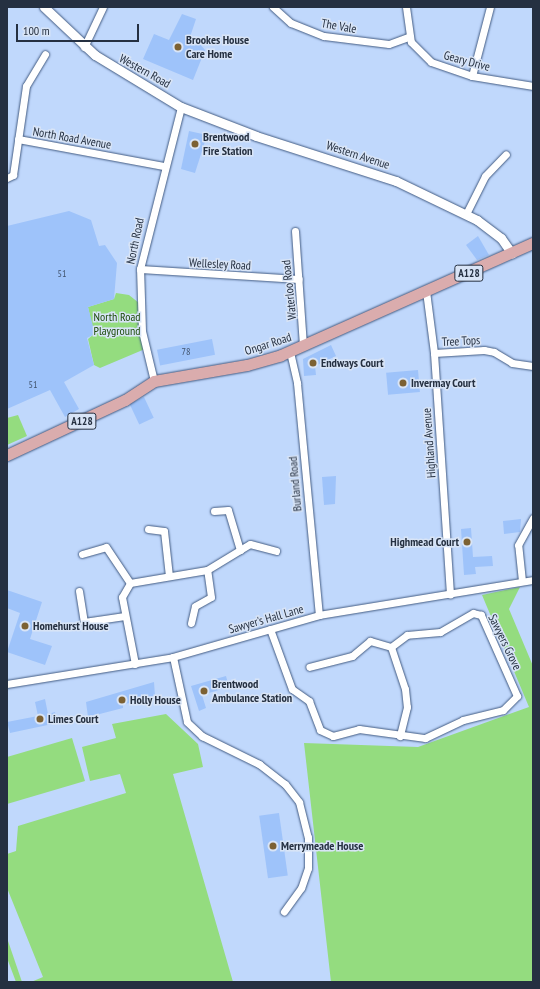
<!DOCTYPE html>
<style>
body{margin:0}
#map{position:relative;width:540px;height:989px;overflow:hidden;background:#c0d8fc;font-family:"PT Sans Narrow",sans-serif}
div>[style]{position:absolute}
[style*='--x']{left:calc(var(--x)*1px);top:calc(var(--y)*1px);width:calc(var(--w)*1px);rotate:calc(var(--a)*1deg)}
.green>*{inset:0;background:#94dc7f}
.building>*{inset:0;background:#9ec3fa;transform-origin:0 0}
.roads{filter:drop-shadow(0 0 1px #425b82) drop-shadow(0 0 1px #425b82)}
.minor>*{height:7px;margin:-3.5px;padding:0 3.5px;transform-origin:3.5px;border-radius:3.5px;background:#fff}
.tertiary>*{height:9px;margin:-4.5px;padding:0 4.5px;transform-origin:4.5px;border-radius:4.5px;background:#fff}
.primary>*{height:11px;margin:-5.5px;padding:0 5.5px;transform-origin:5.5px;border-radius:5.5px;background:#daacad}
.dots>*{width:11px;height:11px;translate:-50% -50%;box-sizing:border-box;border:2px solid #d8e4f6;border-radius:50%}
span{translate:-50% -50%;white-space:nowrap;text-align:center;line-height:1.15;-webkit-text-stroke:3px #d8e4f6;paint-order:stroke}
.number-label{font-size:10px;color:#43556f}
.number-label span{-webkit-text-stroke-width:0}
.shield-label span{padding:1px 3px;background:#d8e4f6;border:1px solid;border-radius:3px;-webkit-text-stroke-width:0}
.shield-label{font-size:11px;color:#253041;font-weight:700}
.street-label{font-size:12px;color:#253041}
.poi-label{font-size:12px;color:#253041;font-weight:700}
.left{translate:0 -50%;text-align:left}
.right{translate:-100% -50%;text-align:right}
.park-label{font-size:12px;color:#1c4b09}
.frame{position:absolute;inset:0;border:8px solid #253041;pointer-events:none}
.scale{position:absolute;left:16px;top:24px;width:123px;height:18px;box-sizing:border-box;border:2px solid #253041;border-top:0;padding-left:5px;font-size:12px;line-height:14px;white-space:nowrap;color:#253041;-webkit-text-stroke:3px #d8e4f6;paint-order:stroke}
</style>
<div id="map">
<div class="green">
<i style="clip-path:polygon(116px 293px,129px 295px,139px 303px,145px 349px,100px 368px,94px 365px,88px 339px,94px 334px,88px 307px,114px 299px)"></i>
<i style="clip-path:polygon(18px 415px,27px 436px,7px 445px,7px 418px)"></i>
<i style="clip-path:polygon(520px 587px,509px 609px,533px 666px,533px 982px,331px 982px,304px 743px,418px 747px,529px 707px,482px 595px)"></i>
<i style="clip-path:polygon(166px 714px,198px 744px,203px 767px,173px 774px,233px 982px,31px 982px,43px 977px,7px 888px,7px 854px,16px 851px,18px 826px,126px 793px,120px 774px,90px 781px,82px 747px,116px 738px,112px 724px)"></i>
<i style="clip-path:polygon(72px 738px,85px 781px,7px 804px,7px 757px)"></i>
<i style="clip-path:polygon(7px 938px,22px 982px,16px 982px,7px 958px)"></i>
</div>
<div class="building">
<i style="clip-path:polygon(182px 14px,196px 19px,187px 46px,199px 43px,205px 50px,193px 80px,143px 59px,154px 34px,169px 40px)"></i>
<i style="clip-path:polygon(189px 131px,207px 135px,195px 173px,181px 169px)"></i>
<i style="clip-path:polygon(69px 211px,91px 220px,99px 246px,105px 245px,117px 263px,114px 299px,88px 307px,95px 334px,87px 338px,94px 365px,64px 382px,79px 409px,65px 417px,50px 390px,7px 409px,7px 226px)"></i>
<i style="clip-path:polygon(478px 236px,489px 255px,477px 260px,466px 245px)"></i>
<i style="left:212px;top:339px;width:16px;height:56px;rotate:79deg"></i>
<i style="clip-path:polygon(331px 345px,336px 356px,315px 366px,316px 375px,304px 376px,303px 359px)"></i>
<i style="left:418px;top:370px;width:22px;height:32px;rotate:85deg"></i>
<i style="left:144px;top:397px;width:23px;height:16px;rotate:65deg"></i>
<i style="clip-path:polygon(336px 476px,335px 504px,324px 505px,322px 477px)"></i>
<i style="clip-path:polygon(521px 519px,520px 532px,504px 534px,503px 521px)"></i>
<i style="clip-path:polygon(471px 528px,473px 557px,492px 556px,493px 566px,475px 567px,476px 574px,464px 575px,461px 529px)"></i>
<i style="clip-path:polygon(7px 590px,42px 602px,30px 639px,52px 646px,45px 665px,7px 652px,20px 613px,7px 608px)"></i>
<i style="clip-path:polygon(226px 676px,229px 687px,202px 695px,206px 708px,199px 711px,191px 686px)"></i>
<i style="clip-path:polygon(154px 682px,155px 696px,145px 697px,145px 701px,123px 704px,123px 708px,88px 717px,86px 702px)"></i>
<i style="clip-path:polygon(45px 699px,48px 714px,55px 712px,57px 723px,10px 733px,7px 722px,38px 716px,35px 702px)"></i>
<i style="left:279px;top:813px;width:63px;height:20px;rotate:82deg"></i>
</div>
<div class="roads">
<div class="minor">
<i style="--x:273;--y:7;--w:24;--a:42"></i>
<i style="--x:291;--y:23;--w:35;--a:22"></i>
<i style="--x:324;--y:36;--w:65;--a:7"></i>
<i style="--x:389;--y:44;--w:20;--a:-20"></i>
<i style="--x:406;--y:7;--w:35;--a:82"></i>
<i style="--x:411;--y:42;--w:28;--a:45"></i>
<i style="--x:431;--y:62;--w:43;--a:18.9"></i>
<i style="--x:472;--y:76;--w:62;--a:9.3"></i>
<i style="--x:84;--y:47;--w:44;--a:-64.6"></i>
<i style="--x:472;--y:76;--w:71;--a:-75.4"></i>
<i style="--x:18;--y:139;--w:148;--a:10.5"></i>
<i style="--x:7;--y:178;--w:7;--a:-27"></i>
<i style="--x:13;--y:175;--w:90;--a:-81.7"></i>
<i style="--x:26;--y:86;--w:37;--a:-59"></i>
<i style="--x:466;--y:214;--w:42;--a:-63.4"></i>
<i style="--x:485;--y:176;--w:30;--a:-46"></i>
<i style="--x:295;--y:231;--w:115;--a:86"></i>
<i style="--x:140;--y:269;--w:159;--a:3.6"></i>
<i style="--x:426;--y:291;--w:63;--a:82.6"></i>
<i style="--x:434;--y:353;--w:242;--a:86.2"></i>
<i style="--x:290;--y:352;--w:32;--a:77"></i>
<i style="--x:297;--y:383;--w:233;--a:84.6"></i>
<i style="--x:434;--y:353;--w:50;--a:-3.4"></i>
<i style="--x:484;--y:350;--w:10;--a:11"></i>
<i style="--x:494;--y:352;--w:21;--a:31"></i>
<i style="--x:512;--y:363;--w:21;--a:8"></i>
<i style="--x:154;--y:381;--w:51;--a:-103.5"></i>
<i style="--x:142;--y:331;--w:62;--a:-91.8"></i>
<i style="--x:140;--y:269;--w:167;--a:-75.8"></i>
<i style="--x:214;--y:511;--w:14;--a:-4"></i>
<i style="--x:228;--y:510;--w:42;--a:73.3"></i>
<i style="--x:148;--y:529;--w:16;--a:7"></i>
<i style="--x:164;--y:531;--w:45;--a:83.7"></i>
<i style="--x:82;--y:554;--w:25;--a:-16"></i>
<i style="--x:106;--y:547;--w:43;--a:56.3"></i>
<i style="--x:522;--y:581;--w:36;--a:-96"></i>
<i style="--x:518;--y:545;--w:31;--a:-61"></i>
<i style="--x:79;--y:591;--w:31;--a:81"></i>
<i style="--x:84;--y:622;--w:41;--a:-8.3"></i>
<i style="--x:191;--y:623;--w:17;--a:-77"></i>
<i style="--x:195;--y:606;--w:18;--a:-29"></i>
<i style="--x:211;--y:597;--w:27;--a:-98"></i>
<i style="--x:270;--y:629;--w:64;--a:69.9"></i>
<i style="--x:292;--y:689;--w:21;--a:35"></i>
<i style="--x:309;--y:701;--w:31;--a:69"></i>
<i style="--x:320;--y:730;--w:14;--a:25"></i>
<i style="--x:333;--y:736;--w:27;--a:-15"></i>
<i style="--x:359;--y:729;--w:67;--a:7.8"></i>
<i style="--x:425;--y:738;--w:42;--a:-25.3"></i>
<i style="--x:463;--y:720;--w:41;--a:-14"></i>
<i style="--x:503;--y:710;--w:20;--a:-45"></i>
<i style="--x:517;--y:696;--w:89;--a:-114"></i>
<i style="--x:481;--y:615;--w:8;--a:-166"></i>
<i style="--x:473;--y:613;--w:38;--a:150"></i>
<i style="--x:440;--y:632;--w:33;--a:175"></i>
<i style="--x:407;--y:635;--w:20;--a:143"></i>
<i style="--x:391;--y:647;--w:22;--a:-164"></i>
<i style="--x:370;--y:641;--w:23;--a:140"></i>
<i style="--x:352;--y:656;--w:44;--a:165.7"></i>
<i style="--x:391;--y:647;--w:44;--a:71.6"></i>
<i style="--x:405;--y:689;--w:18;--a:84"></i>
<i style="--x:407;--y:707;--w:30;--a:104"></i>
<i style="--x:173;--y:657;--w:66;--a:77.8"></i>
<i style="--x:187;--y:722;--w:21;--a:43"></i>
<i style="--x:202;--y:736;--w:64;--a:26.2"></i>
<i style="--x:259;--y:764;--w:33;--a:38"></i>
<i style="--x:285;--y:784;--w:23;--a:52"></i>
<i style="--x:299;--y:802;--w:36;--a:76"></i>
<i style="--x:308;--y:837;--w:31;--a:90"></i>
<i style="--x:308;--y:868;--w:21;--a:109"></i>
<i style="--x:301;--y:888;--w:29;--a:126"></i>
<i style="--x:135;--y:664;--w:68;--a:-101"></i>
<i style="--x:122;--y:597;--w:16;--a:-60"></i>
<i style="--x:130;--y:583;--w:78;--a:-9.6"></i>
<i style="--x:207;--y:570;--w:50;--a:-31.2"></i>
<i style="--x:250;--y:544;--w:27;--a:15"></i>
<i style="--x:7;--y:684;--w:168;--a:-9.2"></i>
<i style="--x:173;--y:657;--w:152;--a:-16"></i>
<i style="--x:319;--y:615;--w:217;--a:-9.3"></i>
</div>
<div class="tertiary">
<i style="--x:44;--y:7;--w:70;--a:43.3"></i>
<i style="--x:95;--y:55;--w:100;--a:31.2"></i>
<i style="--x:181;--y:107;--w:80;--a:21.1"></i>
<i style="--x:256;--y:136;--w:147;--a:17.8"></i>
<i style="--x:396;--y:181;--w:90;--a:25.7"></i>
<i style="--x:477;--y:220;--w:30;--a:37"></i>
<i style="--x:501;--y:238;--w:19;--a:55"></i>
</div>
<div class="primary">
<i style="--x:7;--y:455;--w:130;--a:-25"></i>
<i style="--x:125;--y:400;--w:35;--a:-33"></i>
<i style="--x:154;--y:381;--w:94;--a:-9.8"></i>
<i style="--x:247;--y:365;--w:35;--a:-16"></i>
<i style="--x:281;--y:355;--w:276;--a:-24"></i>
</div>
</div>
<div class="dots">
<i style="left:178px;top:47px;background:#7c6133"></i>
<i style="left:195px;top:144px;background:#7c6133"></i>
<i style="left:313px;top:363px;background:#7c6133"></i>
<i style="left:403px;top:383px;background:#7c6133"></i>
<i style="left:467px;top:542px;background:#7c6133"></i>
<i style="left:25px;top:626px;background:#7c6133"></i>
<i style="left:204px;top:691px;background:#7c6133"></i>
<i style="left:122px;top:700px;background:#7c6133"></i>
<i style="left:40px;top:719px;background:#7c6133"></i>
<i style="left:273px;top:846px;background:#7c6133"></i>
</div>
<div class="number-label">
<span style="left:62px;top:274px">51</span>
<span style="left:186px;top:352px">78</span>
<span style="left:33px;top:385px">51</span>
</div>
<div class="shield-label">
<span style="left:469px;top:273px">A128</span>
<span style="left:82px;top:421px">A128</span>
</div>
<div class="street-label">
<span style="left:339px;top:26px;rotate:10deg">The Vale</span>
<span style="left:467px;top:61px;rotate:15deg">Geary Drive</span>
<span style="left:145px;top:71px;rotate:29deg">Western Road</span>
<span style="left:72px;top:138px;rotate:10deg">North Road Avenue</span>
<span style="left:358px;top:155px;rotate:18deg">Western Avenue</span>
<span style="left:135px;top:241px;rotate:-78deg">North Road</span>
<span style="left:220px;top:264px;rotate:3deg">Wellesley Road</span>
<span style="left:289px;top:290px;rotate:-96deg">Waterloo Road</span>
<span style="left:461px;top:341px;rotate:-3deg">Tree Tops</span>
<span style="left:268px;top:344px;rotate:-18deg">Ongar Road</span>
<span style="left:429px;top:443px;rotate:-94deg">Highland Avenue</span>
<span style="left:295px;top:484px;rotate:-95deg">Burland Road</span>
<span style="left:266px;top:619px;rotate:-16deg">Sawyer's Hall Lane</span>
<span style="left:505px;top:642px;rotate:64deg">Sawyers Grove</span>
</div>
<div class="poi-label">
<span class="left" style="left:186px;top:47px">Brookes House<br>Care Home</span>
<span class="left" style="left:203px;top:144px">Brentwood<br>Fire Station</span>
<span class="left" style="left:321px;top:363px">Endways Court</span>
<span class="left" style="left:411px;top:383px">Invermay Court</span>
<span class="right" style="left:459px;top:542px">Highmead Court</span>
<span class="left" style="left:33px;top:626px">Homehurst House</span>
<span class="left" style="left:212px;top:691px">Brentwood<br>Ambulance Station</span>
<span class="left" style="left:130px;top:700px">Holly House</span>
<span class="left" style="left:48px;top:719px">Limes Court</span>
<span class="left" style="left:281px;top:846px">Merrymeade House</span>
</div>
<div class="park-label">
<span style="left:117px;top:324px">North Road<br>Playground</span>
</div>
<div class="frame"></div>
<div class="scale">100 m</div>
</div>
